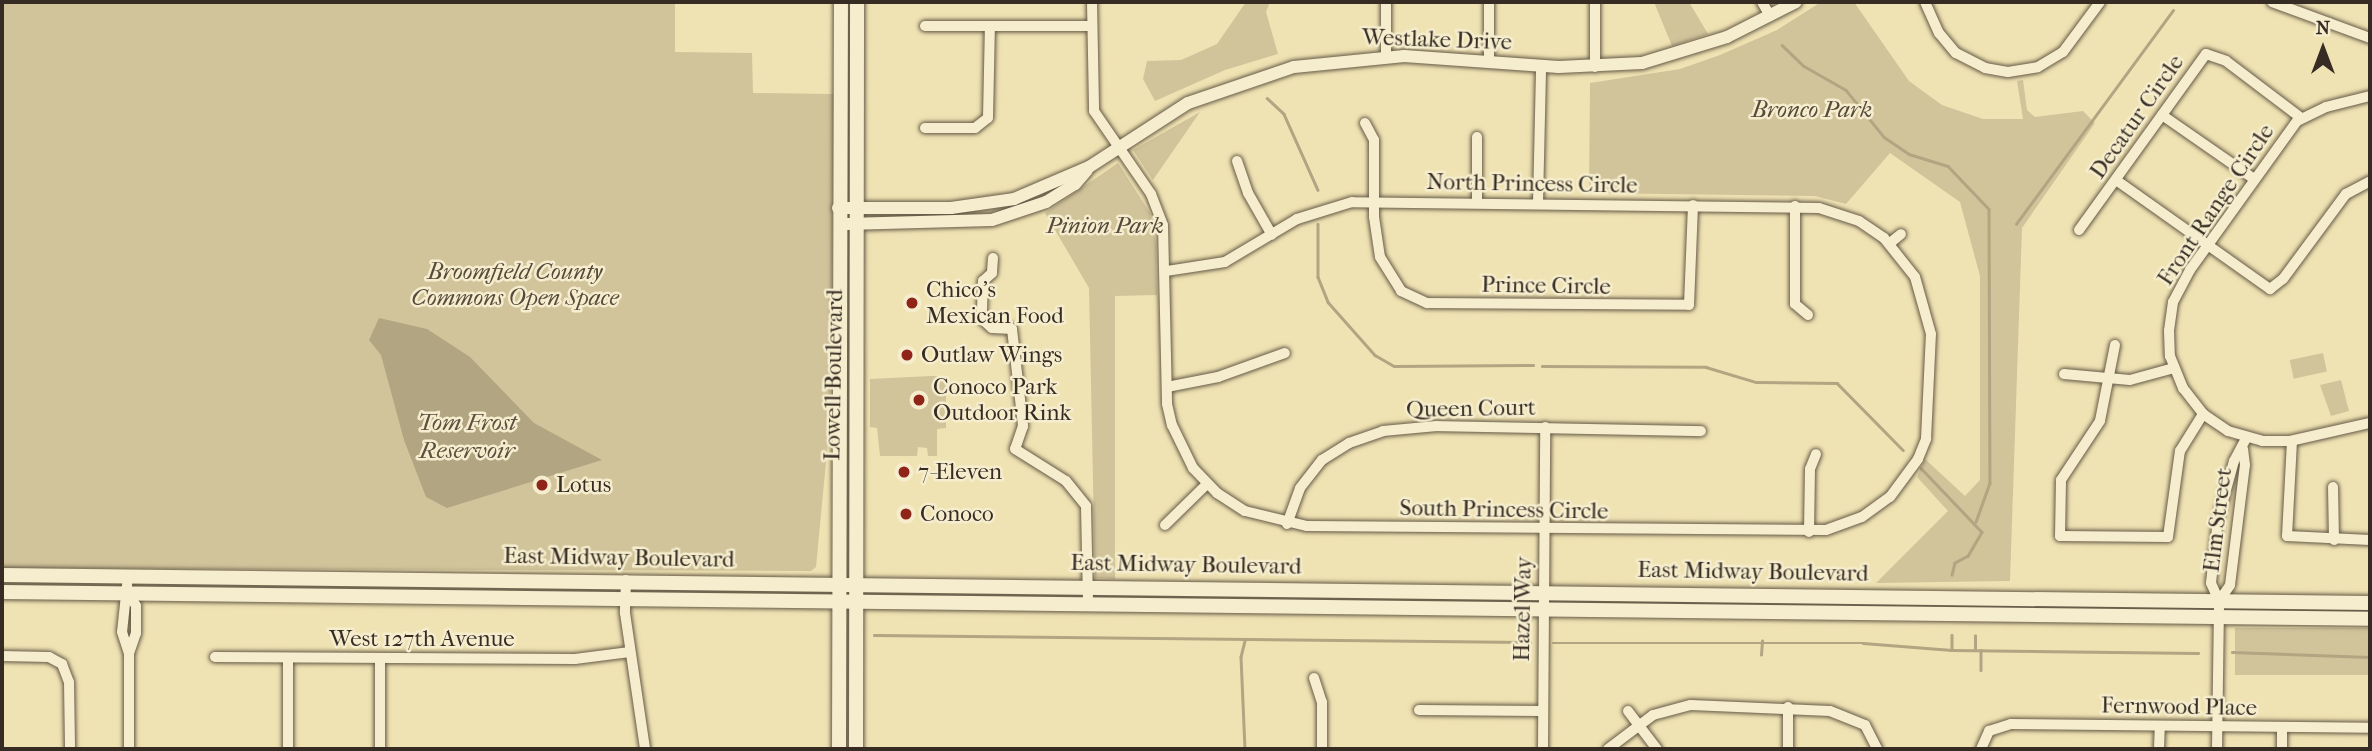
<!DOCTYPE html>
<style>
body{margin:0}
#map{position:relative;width:2372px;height:751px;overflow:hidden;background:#f0e3b3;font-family:"IM FELL French Canon",serif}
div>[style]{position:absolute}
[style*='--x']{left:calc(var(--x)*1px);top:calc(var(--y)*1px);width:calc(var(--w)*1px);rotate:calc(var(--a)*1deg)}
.green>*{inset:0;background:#d1c49b;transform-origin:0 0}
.water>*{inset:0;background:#b1a582}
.stream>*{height:2.5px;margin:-1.25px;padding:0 1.25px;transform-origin:1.25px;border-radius:1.25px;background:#b1a582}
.roads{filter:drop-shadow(0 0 2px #655a47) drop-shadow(0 0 2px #655a47)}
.minor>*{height:10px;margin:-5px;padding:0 5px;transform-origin:5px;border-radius:5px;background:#f5edce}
.tertiary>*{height:12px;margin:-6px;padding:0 6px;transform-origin:6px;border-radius:6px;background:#f5edce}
.secondary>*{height:14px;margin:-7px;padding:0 7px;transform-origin:7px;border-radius:7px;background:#f5edce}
.dots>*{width:19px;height:19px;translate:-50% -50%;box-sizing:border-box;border:4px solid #f5edce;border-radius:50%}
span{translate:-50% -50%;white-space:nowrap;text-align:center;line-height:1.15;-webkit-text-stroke:5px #f5edce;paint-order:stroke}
.street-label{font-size:23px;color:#372c23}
.park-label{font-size:23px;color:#564a3b;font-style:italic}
.poi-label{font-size:23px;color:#372c23}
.left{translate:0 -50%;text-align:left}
.water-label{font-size:24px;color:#5c5040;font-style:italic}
.frame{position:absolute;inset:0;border:4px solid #372c23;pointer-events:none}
.north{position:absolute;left:2288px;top:14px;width:70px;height:70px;-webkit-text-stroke:5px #f5edce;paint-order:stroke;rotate:0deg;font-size:19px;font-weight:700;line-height:28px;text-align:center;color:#372c23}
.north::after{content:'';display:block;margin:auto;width:24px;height:32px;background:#372c23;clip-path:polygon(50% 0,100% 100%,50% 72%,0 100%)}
</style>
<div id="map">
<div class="green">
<i style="clip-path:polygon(2px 2px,675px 2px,675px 52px,752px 53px,753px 93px,834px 94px,830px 420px,816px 567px,811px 571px,2px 568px)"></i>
<i style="clip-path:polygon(1246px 2px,1270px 2px,1266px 12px,1278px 54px,1225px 70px,1155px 101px,1143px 79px,1147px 61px,1181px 60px,1217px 44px)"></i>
<i style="clip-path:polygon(1654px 2px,1689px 2px,1708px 34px,1672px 46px)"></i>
<i style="clip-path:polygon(1821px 2px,1854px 2px,1909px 81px,1942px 105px,1983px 119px,2023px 119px,2017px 81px,2023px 80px,2027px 110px,2035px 117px,2083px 111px,2095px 123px,2022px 228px,2010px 581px,1876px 583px,1948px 511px,1917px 477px,1925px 459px,1965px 496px,1980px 480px,1980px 276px,1960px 202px,1890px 153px,1846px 204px,1815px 196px,1589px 193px,1590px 83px,1680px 69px,1720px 55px,1777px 30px)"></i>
<i style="clip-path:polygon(1200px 112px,1153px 180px,1133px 150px)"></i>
<i style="clip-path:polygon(1118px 163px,1150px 213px,1156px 243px,1157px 295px,1115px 296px,1115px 579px,1095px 578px,1089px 288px,1045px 213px)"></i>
<i style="left:2323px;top:353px;width:19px;height:34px;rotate:78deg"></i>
<i style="clip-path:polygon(931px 376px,946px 376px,946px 428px,937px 429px,937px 456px,928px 456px,927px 448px,918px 447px,917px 456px,880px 456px,877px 428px,870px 427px,870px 379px)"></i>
<i style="clip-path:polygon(2341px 380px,2349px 411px,2331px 416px,2320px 385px)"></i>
<i style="left:2235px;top:628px;width:135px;height:47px"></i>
</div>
<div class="water">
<i style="clip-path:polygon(379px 318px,427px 329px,470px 357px,534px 423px,602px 460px,447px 508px,426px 497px,404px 440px,381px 355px,369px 340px)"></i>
</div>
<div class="stream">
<i style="--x:2178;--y:2;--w:1;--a:0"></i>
<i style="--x:1782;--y:45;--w:30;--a:44"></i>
<i style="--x:1804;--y:66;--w:48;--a:29.7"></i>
<i style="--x:1846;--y:90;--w:60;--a:51"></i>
<i style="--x:1884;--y:137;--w:30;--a:34"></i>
<i style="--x:1909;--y:154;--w:41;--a:17.1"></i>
<i style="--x:1948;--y:166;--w:59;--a:46.4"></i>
<i style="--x:1989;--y:209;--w:274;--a:89.8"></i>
<i style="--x:1990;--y:483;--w:41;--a:109.7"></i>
<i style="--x:1267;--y:98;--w:23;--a:43"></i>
<i style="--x:1284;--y:114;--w:83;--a:65.9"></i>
<i style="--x:1318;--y:224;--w:53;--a:90"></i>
<i style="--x:1318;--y:277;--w:27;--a:68"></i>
<i style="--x:1328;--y:302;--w:71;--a:48.4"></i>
<i style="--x:1375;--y:355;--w:22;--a:30"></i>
<i style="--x:1394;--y:366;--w:139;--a:-0.4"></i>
<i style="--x:2016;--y:224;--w:265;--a:-53.7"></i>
<i style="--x:1542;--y:366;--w:164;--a:0.3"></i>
<i style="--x:1706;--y:367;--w:52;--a:16.7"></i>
<i style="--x:1756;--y:382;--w:81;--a:0.7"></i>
<i style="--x:1837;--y:383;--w:94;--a:45.4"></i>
<i style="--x:1921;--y:468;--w:88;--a:46.4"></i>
<i style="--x:1982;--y:532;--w:28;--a:120"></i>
<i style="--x:1968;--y:556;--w:15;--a:152"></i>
<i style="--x:1955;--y:563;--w:12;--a:104"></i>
<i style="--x:874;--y:635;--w:656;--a:0.61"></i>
<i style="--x:1952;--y:635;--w:15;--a:90"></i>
<i style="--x:1245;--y:641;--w:16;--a:104"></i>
<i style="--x:1241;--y:657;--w:92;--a:87.5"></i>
<i style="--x:1553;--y:643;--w:310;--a:0"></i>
<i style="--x:1863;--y:643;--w:89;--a:4.5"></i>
<i style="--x:1952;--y:650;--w:246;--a:0.7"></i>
<i style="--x:1975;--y:650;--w:14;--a:-90"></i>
<i style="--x:1981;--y:650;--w:20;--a:90"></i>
<i style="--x:2232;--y:652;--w:138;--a:2.1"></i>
<i style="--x:1761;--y:655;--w:14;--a:-86"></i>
</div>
<div class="roads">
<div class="minor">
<i style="--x:1092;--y:2;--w:109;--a:88.9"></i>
<i style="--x:1094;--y:111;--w:101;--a:55.5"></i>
<i style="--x:1151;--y:194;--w:33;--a:69"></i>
<i style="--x:1163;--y:225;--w:179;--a:88.7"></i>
<i style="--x:1167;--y:404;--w:22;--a:77"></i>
<i style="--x:1172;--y:425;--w:48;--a:64"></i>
<i style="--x:1193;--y:468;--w:35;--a:46"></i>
<i style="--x:1217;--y:493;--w:33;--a:33"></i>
<i style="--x:1245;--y:511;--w:64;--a:13.6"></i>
<i style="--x:1307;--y:526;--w:519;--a:0.44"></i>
<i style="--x:1826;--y:530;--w:38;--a:-20"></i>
<i style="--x:1862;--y:517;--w:34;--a:-36"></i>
<i style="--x:1890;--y:497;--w:47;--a:-53.6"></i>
<i style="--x:1918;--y:459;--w:22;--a:-68"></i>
<i style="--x:1926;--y:439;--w:105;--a:-87.3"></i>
<i style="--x:1931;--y:334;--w:59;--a:-105.7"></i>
<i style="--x:1915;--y:277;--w:50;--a:-128.5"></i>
<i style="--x:1884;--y:238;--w:30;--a:-146"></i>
<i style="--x:1859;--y:221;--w:42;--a:-162"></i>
<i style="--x:1819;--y:208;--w:467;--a:-179.3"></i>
<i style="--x:1352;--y:202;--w:58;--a:162.8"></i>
<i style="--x:1297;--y:219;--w:84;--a:149.2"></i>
<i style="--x:1225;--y:262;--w:60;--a:171.3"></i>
<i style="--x:1386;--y:2;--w:54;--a:90"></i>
<i style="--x:1489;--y:2;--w:60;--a:90"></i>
<i style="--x:1595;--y:2;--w:65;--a:90"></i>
<i style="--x:1762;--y:2;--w:16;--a:60"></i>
<i style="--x:1925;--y:2;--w:34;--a:66"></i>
<i style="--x:1939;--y:33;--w:26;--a:50"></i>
<i style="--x:1956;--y:53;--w:33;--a:27"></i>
<i style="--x:1985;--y:68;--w:23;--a:10"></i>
<i style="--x:2008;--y:72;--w:30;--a:-9"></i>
<i style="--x:2038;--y:67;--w:29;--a:-31"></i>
<i style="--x:2063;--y:52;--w:62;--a:-53.5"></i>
<i style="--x:2272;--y:2;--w:104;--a:20.2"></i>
<i style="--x:925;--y:26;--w:167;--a:0"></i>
<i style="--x:2370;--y:96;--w:45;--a:166"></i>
<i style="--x:2326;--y:107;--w:32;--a:154"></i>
<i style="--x:2297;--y:121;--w:183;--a:125.7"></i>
<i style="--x:2190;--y:270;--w:36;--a:118"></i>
<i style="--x:2173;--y:302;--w:29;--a:98"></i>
<i style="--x:2169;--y:331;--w:25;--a:88"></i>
<i style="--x:2170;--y:356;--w:35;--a:68"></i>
<i style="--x:2183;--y:388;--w:33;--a:52"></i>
<i style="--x:2203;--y:414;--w:30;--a:34"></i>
<i style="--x:2228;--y:431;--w:35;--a:16"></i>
<i style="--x:2262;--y:441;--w:28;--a:0"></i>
<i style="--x:2290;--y:441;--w:82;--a:-12.7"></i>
<i style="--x:2162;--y:115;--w:112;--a:34.8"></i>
<i style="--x:1365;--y:123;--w:19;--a:62"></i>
<i style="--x:1374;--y:140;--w:77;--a:90"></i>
<i style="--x:1374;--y:217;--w:40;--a:81.5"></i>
<i style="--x:1380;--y:257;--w:40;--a:58"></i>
<i style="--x:1401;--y:291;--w:29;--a:25"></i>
<i style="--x:1427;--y:303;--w:262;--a:0.4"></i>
<i style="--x:1689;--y:305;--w:100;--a:-87.7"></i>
<i style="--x:925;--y:128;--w:50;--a:0"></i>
<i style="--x:975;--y:128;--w:16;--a:-38"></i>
<i style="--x:988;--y:118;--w:92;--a:-88.8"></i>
<i style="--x:1477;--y:137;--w:65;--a:90"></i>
<i style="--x:1237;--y:161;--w:34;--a:71"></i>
<i style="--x:1248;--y:193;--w:48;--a:60.3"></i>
<i style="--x:2116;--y:180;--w:189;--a:35.3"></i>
<i style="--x:2270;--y:289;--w:16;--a:-38"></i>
<i style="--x:2283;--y:279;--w:106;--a:-53.5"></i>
<i style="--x:2346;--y:194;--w:27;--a:-28"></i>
<i style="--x:1538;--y:203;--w:137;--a:-88.7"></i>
<i style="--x:1795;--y:206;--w:98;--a:90"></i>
<i style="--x:1795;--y:304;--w:17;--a:40"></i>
<i style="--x:2079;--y:230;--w:217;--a:-54.2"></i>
<i style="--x:2206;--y:54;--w:21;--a:19"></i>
<i style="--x:2226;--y:61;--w:94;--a:37.2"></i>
<i style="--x:1890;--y:243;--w:14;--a:-39"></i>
<i style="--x:993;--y:258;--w:15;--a:94"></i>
<i style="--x:992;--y:273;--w:12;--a:138"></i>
<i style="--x:983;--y:281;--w:38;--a:92"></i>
<i style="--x:982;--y:319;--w:13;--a:42"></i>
<i style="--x:992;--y:328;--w:20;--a:3"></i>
<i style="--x:1012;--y:329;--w:98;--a:83.5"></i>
<i style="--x:1023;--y:426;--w:24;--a:109"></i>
<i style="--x:1015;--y:449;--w:60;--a:32.1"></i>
<i style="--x:1066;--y:481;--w:32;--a:51"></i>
<i style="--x:1086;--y:506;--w:96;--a:88.8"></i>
<i style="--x:2115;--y:345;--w:77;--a:101.2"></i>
<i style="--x:2100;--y:421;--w:71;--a:123.5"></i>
<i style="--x:2061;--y:480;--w:56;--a:91"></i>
<i style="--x:2060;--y:536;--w:108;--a:0.5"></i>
<i style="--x:2168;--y:537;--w:87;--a:-82.1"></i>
<i style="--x:2180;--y:451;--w:44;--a:-58.1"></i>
<i style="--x:2064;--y:374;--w:66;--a:5.2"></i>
<i style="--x:2130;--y:380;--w:46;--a:-15.3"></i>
<i style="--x:1167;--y:387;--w:52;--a:-11.1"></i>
<i style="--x:1218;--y:377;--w:71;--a:-19.7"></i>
<i style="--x:2292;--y:441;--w:95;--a:93"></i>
<i style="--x:2287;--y:536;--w:83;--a:2.8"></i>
<i style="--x:2333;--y:487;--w:53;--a:88.9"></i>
<i style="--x:1287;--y:524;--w:38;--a:-70"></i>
<i style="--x:1300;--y:488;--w:36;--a:-52"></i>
<i style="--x:1322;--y:460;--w:32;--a:-32"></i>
<i style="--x:1349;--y:443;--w:36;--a:-19"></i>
<i style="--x:1383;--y:431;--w:54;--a:-5.3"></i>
<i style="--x:1437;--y:426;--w:264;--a:1.1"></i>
<i style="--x:1165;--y:525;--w:59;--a:-44.3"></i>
<i style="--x:1809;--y:532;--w:63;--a:-89.1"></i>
<i style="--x:1810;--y:469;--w:16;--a:-68"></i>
<i style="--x:128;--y:576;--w:56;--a:96.1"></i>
<i style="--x:122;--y:632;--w:23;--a:72"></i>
<i style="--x:129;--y:654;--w:95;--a:90"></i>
<i style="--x:626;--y:580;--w:33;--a:92"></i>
<i style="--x:625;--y:613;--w:137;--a:81.6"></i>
<i style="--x:128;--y:593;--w:15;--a:58"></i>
<i style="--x:136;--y:606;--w:27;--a:90"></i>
<i style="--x:136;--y:633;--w:21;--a:109"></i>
<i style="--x:2219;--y:601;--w:20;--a:-114"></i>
<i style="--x:2211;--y:583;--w:64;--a:-83.8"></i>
<i style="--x:2218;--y:519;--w:60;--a:-74.6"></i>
<i style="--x:2234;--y:461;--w:26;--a:-62"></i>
<i style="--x:2219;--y:601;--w:19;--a:-55"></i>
<i style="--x:2230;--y:585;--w:121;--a:-82.9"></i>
<i style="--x:2245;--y:465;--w:16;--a:-97"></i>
<i style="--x:2;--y:656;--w:47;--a:1.2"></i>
<i style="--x:49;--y:657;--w:15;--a:28"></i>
<i style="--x:62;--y:664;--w:19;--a:69"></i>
<i style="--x:69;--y:682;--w:67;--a:89.1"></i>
<i style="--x:215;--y:657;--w:360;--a:0.3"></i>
<i style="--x:575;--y:659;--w:55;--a:-7.3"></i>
<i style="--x:1314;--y:678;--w:25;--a:72"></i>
<i style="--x:1322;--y:702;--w:47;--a:90"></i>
<i style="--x:1419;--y:710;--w:122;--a:0.5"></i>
<i style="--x:1628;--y:711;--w:48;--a:52.7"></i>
<i style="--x:288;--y:749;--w:91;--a:-90"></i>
<i style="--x:380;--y:749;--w:91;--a:-90"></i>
<i style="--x:1543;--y:749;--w:322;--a:-89.6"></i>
<i style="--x:1608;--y:749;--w:56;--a:-37.1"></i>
<i style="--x:1653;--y:715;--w:39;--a:-15"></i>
<i style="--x:1691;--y:705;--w:139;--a:2.5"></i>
<i style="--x:1830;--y:711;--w:38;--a:22"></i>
<i style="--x:1865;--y:725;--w:27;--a:63"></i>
<i style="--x:1788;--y:749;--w:42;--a:-90"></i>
<i style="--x:1981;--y:749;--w:20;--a:-66"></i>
<i style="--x:1989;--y:731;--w:23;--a:-18"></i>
<i style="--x:2011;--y:724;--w:359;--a:0.6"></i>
<i style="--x:2159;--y:749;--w:23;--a:-88"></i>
<i style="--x:2217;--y:749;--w:148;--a:-89.2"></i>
<i style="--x:2282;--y:749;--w:22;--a:-90"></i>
</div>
<div class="tertiary">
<i style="--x:838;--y:208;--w:113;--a:0"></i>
<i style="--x:951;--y:208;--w:64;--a:-8.1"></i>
<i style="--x:1014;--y:199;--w:82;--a:-23.1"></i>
<i style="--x:1089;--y:167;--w:118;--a:-32.9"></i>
<i style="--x:1188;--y:103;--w:112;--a:-18.8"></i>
<i style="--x:1294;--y:67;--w:111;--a:-5.7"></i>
<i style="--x:1404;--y:56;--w:155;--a:4.1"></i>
<i style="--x:1559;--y:67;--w:83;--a:-2.8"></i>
<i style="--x:1642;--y:63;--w:89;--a:-17"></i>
<i style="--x:1727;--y:37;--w:77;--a:-26.9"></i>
<i style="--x:847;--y:224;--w:145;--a:-1.6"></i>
<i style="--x:992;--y:220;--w:57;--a:-18.4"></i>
<i style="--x:1046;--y:202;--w:34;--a:-32"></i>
<i style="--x:1075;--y:184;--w:18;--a:-49"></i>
</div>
<div class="secondary">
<i style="--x:2;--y:575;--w:2368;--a:0.68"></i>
<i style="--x:2;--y:592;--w:2368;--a:0.65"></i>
<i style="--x:839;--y:749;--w:747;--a:-89.85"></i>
<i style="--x:856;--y:749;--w:747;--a:-89.92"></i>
</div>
</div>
<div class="dots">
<i style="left:912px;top:303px;background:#8f2418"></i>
<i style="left:907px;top:355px;background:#8f2418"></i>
<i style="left:919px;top:400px;background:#8f2418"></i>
<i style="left:904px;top:472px;background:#8f2418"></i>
<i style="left:542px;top:485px;background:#8f2418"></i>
<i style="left:906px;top:514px;background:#8f2418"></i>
</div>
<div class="street-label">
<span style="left:1437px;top:40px;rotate:2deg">Westlake Drive</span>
<span style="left:2137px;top:117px;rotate:-55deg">Decatur Circle</span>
<span style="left:1532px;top:184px;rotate:1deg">North Princess Circle</span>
<span style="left:2216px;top:205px;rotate:-56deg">Front Range Circle</span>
<span style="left:1546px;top:286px;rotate:1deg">Prince Circle</span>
<span style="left:834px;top:375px;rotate:-89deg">Lowell Boulevard</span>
<span style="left:1471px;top:409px;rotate:-1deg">Queen Court</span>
<span style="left:1504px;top:510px;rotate:1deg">South Princess Circle</span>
<span style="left:2218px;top:520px;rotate:-83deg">Elm Street</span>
<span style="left:619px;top:558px;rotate:1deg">East Midway Boulevard</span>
<span style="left:1186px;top:565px;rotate:1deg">East Midway Boulevard</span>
<span style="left:1753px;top:572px;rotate:1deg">East Midway Boulevard</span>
<span style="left:1523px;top:609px;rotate:-89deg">Hazel Way</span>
<span style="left:422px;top:639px">West 127th Avenue</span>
<span style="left:2179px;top:707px;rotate:1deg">Fernwood Place</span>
</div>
<div class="park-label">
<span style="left:1812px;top:110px">Bronco Park</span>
<span style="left:1105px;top:226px">Pinion Park</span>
<span style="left:515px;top:285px">Broomfield County<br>Commons Open Space</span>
</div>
<div class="poi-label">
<span class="left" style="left:926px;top:303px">Chico's<br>Mexican Food</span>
<span class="left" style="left:921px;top:355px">Outlaw Wings</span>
<span class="left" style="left:933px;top:400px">Conoco Park<br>Outdoor Rink</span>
<span class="left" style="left:918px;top:472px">7-Eleven</span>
<span class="left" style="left:556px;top:485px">Lotus</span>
<span class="left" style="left:920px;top:514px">Conoco</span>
</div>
<div class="water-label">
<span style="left:467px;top:437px">Tom Frost<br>Reservoir</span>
</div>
<div class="frame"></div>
<div class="north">N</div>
</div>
